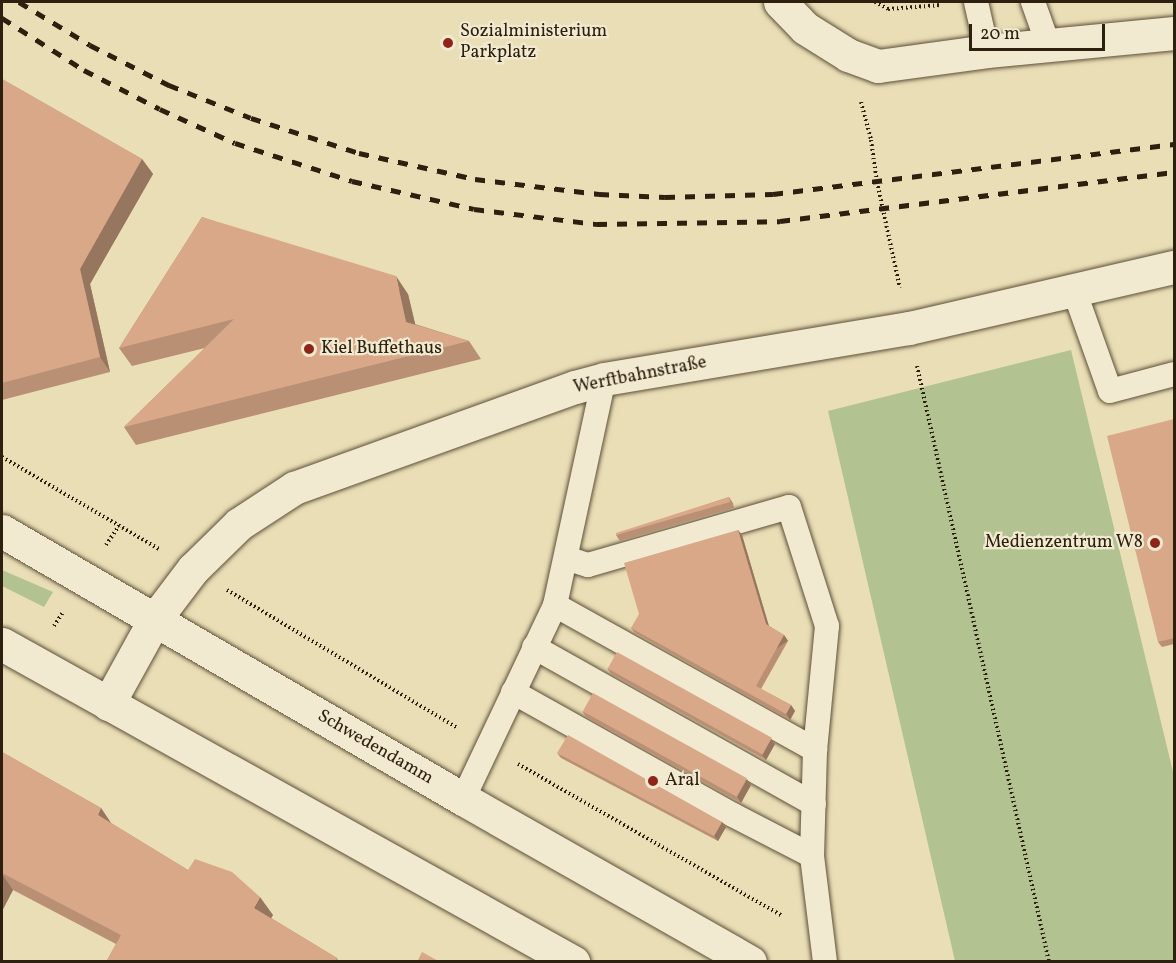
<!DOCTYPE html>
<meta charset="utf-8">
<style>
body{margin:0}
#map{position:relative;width:1176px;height:963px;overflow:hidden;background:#eadeb6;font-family:Vollkorn,serif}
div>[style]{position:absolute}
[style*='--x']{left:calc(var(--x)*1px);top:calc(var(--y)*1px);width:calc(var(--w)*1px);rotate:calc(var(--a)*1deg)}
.green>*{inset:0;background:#b2c291}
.path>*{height:4px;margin-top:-2px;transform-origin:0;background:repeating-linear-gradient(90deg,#2e200f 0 1.5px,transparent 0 4.5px)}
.roads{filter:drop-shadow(0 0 2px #5d5039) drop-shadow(0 0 2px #5d5039)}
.lane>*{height:24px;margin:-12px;padding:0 12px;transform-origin:12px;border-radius:12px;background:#f1ead0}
.street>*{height:33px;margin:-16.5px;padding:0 16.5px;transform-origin:16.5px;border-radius:16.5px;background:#f1ead0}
.secondary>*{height:33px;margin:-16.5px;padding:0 16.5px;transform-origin:16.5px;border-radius:16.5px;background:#f1ead0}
.rail>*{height:4.5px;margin-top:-2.25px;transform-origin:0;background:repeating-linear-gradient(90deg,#2e200f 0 10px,transparent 0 20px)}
.wall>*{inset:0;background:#ba9075}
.shaded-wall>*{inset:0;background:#97765f;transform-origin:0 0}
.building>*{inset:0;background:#d8a888;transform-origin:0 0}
.dots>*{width:16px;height:16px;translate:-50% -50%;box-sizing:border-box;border:3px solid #f1ead0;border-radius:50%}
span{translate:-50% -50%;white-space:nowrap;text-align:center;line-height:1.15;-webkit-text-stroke:4.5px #f1ead0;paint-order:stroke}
.poi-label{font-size:18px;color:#2e200f}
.left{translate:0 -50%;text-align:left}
.right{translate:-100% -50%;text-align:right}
.street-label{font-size:18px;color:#2e200f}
.frame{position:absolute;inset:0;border:3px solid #2e200f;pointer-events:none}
.scale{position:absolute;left:969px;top:24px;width:136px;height:27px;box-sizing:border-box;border:3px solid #2e200f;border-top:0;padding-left:8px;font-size:18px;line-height:21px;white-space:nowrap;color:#2e200f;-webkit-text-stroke:4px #f1ead0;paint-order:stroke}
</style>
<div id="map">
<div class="green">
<i style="clip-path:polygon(1071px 350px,1174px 776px,1174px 961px,955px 961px,828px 411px)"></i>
<i style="clip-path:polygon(2px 570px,53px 592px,44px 607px,2px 586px)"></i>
</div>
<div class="path">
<i style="--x:875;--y:2;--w:15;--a:28"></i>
<i style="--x:888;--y:9;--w:53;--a:-4.3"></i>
<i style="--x:861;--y:102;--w:39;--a:75"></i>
<i style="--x:871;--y:140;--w:42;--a:81.9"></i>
<i style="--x:877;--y:182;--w:108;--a:77.8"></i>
<i style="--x:917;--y:366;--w:610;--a:77.51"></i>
<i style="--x:2;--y:457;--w:182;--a:30.4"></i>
<i style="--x:106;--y:545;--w:23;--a:-56"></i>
<i style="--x:227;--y:590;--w:269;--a:30.9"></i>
<i style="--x:54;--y:626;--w:17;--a:-57"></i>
<i style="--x:518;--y:764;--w:305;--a:29.9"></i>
</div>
<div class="roads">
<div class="lane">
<i style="--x:976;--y:2;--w:50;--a:77.3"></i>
<i style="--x:1033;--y:2;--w:48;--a:70.4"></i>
<i style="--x:1074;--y:290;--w:107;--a:70.4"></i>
<i style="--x:1110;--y:391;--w:66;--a:-14.9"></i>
<i style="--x:566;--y:558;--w:23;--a:18"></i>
<i style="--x:588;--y:565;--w:209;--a:-16.1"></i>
<i style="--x:789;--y:507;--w:125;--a:72.3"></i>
<i style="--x:827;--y:626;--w:125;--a:95.5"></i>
<i style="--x:815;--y:750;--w:106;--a:91.6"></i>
<i style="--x:812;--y:856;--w:107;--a:83"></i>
<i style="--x:555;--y:605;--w:298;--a:29.1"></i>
<i style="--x:534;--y:647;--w:321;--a:29.3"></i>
<i style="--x:513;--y:692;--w:252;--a:29.2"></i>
<i style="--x:733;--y:815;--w:89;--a:27.4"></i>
<i style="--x:463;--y:799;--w:215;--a:-64.6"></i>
<i style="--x:555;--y:605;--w:231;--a:-77.8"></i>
</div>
<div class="street">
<i style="--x:780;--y:2;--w:36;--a:46"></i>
<i style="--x:805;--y:28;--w:51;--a:32.1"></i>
<i style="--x:848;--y:55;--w:32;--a:20"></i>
<i style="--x:878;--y:66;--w:110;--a:-7.8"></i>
<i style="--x:987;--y:51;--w:188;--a:-5.5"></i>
<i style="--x:108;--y:704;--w:97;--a:-61.1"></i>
<i style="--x:155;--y:619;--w:63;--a:-52.8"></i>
<i style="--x:193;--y:569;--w:64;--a:-44.4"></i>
<i style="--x:239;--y:524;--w:66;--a:-33.2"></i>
<i style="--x:294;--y:488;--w:299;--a:-19.8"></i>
<i style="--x:575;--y:387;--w:30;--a:-15"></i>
<i style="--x:604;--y:379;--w:309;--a:-9.5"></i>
<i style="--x:909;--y:328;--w:272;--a:-13"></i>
</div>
<div class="secondary">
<i style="--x:2;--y:531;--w:533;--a:30.17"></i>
<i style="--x:463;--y:799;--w:330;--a:29.6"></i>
<i style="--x:2;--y:644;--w:654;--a:29.11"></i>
</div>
</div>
<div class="rail">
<i style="--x:19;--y:2;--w:83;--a:31.2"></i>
<i style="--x:90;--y:45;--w:89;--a:26.9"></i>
<i style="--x:169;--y:85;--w:88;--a:21.9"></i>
<i style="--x:251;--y:118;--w:114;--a:18"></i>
<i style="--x:359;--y:153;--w:119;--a:12.6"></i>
<i style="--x:475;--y:179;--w:125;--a:6.9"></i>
<i style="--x:599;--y:194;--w:66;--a:2.6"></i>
<i style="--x:665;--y:197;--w:108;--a:-1.6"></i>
<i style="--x:773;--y:194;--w:404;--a:-7.1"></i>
<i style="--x:2;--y:18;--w:97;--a:32.4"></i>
<i style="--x:84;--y:70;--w:85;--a:27.2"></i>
<i style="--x:160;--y:109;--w:82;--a:24.4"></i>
<i style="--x:235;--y:143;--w:123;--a:18"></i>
<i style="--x:352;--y:181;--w:125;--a:12.9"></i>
<i style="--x:474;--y:209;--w:124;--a:7"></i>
<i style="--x:597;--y:224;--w:183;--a:-0.9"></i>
<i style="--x:780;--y:221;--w:397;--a:-7.1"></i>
</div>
<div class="wall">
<i style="clip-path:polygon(2px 79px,142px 159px,153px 174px,90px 284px,110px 372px,2px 400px)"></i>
<i style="clip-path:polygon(202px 217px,408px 294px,415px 324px,469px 341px,481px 359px,136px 445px,124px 427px,205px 348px,132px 366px,119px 348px)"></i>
<i style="clip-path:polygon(1174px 419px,1174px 644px,1162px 647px,1158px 642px)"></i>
<i style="clip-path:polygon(729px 497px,733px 503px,734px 508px,620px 541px,616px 535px)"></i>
<i style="clip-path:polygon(738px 530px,742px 535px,769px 626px,784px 635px,788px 641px,761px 689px,791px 705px,795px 711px,790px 720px,635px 633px,631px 628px)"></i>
<i style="clip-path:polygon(607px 668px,771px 739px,775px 744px,766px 760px,611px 674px)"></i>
<i style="clip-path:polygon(582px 711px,751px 785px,741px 803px,586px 717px)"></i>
<i style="clip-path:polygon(2px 752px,101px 808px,111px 823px,188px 870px,273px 915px,271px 918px,337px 958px,339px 962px,106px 962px,116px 944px,13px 890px,2px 911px)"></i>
<i style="clip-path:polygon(557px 753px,722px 822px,726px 827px,718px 841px,561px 758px)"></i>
</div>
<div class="shaded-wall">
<i style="clip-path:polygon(142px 159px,153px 174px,90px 284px,110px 372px,100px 357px,80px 269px)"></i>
<i style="clip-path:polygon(396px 276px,408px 294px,419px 340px,406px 322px)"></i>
<i style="clip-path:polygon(738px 530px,742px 535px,770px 630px,766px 624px)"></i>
<i style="left:784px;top:635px;width:7px;height:58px;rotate:56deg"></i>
<i style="clip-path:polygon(791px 705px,795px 711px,790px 720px,786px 714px)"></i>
<i style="clip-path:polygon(771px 739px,775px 744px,766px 760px,762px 755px)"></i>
<i style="clip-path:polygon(747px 779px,751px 785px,741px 803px,737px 797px)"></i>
<i style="clip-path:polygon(101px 808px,113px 826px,98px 815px)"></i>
<i style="clip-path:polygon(722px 822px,726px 827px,718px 841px,714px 836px)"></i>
<i style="clip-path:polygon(2px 874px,13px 890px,2px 911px)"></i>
<i style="clip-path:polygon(260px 897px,273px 915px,266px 926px,254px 908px)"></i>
</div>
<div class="building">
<i style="clip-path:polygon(2px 79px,142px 159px,80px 269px,100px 357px,2px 383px)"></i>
<i style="clip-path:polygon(202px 217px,396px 276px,406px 322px,469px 341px,124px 427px,234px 319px,119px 348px)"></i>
<i style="clip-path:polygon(1174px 419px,1174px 638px,1158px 642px,1107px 436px)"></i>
<i style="clip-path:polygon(729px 497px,730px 502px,616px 535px,616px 533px)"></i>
<i style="clip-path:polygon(738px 530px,766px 624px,784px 635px,756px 686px,791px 705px,786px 714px,631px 628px,639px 614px,624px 563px)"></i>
<i style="left:617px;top:652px;width:177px;height:19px;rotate:29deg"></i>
<i style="left:593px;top:693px;width:176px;height:21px;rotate:29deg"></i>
<i style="clip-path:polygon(568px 735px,722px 822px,714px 836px,557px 753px)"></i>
<i style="clip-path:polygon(2px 752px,101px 808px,98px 815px,188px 870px,195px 859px,232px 872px,260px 897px,254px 908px,337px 958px,335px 962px,106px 962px,121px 935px,2px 873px)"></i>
<i style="clip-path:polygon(422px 952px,440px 962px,417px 962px)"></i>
</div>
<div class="dots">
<i style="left:448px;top:43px;background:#8f2418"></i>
<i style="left:309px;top:349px;background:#8f2418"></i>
<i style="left:1155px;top:543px;background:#8f2418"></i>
<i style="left:653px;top:781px;background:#8f2418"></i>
</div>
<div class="poi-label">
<span class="left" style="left:460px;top:43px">Sozialministerium<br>Parkplatz</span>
<span class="left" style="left:321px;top:349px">Kiel Buffethaus</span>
<span class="right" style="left:1143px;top:543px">Medienzentrum W8</span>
<span class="left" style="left:665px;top:781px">Aral</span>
</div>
<div class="street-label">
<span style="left:640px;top:376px;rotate:-11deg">Werftbahnstraße</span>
<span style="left:375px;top:748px;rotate:30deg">Schwedendamm</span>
</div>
<div class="frame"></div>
<div class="scale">20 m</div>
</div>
